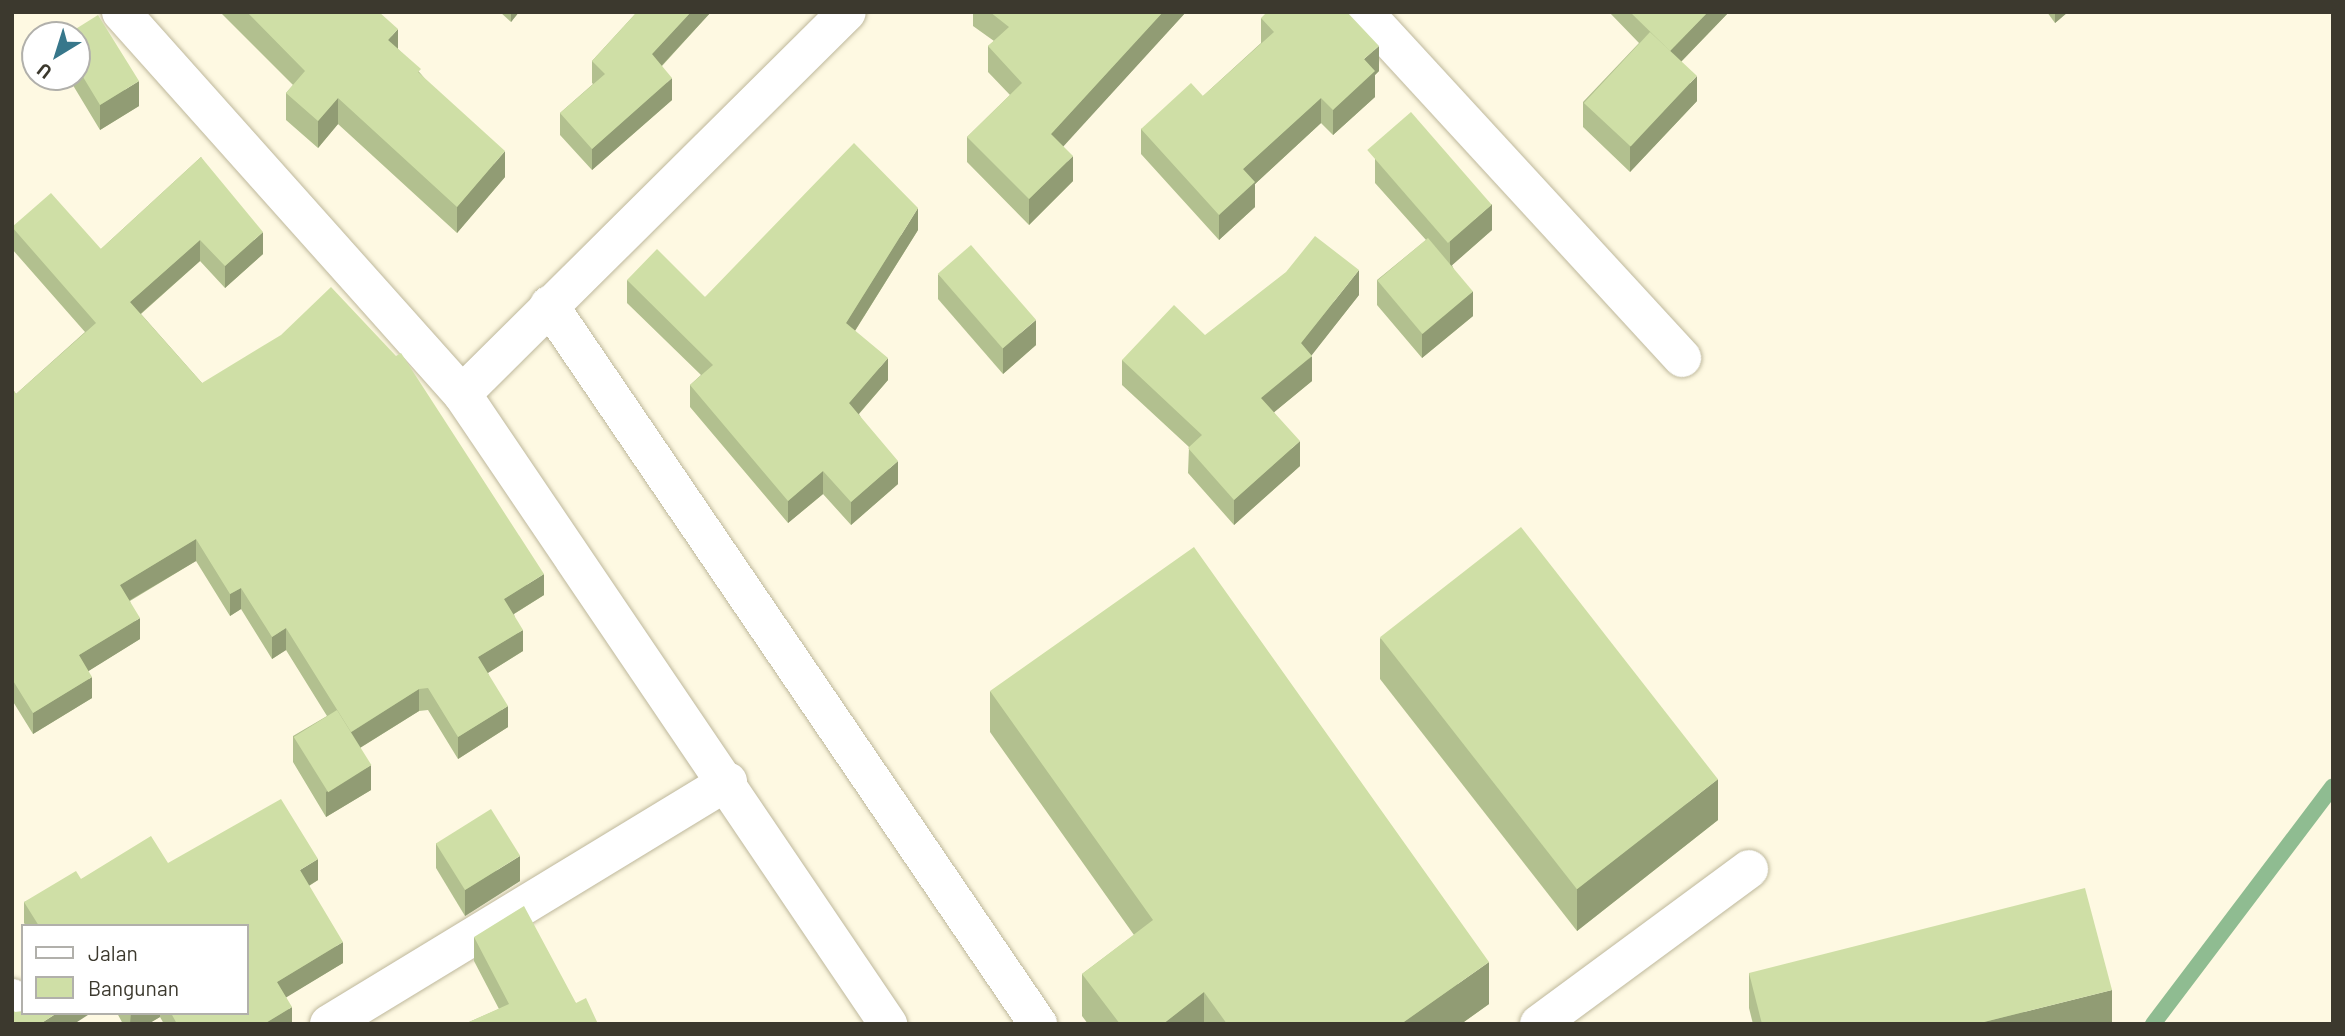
<!DOCTYPE html>
<style>
body{margin:0}
#map{position:relative;width:2345px;height:1036px;overflow:hidden;background:#fef9e2;font-family:Barlow,sans-serif}
div>[style]{position:absolute}
[style*='--x']{left:calc(var(--x)*1px);top:calc(var(--y)*1px);width:calc(var(--w)*1px);rotate:calc(var(--a)*1deg)}
.stream>*{height:16px;margin:-8px;padding:0 8px;transform-origin:8px;border-radius:8px;background:#8fbc91}
.roads{filter:drop-shadow(0 0 2px #beb89c) drop-shadow(0 0 2px #beb89c)}
.minor>*{height:38px;margin:-19px;padding:0 19px;transform-origin:19px;border-radius:19px;background:#fff}
.major>*{height:38px;margin:-19px;padding:0 19px;transform-origin:19px;border-radius:19px;background:#fff}
.wall>*{inset:0;background:#b2c08f}
.shaded-wall>*{inset:0;background:#919c74}
.building>*{inset:0;background:#cfdfa6;transform-origin:0 0}
span{translate:-50% -50%;white-space:nowrap;text-align:center;line-height:1.15;-webkit-text-stroke:7px #fff;paint-order:stroke}
.frame{position:absolute;inset:0;border:14px solid #3c392e;pointer-events:none}
.legend{position:absolute;left:21px;top:924px;width:228px;height:91px;box-sizing:border-box;background:#fff;border:2px solid #b1b0ab;margin:0;padding:9px 12px;list-style:none;font-size:21px;color:#3c392e}
.legend li{display:flex;align-items:center;gap:14px;height:35px}
.legend b{width:35px;border:2px solid #b1b0ab}
.north{position:absolute;left:21px;top:21px;width:70px;height:70px;box-sizing:border-box;background:#fff;border:2px solid #b1b0ab;border-radius:50%;rotate:218deg;font-size:19px;font-weight:700;line-height:28px;text-align:center;color:#3c392e}
.north::after{content:'';display:block;margin:auto;width:24px;height:32px;background:#37778b;clip-path:polygon(50% 0,100% 100%,50% 72%,0 100%)}
</style>
<div id="map">
<div class="stream">
<i style="--x:2153;--y:1024;--w:298;--a:-52.9"></i>
</div>
<div class="roads">
<div class="minor">
<i style="--x:1364;--y:12;--w:470;--a:47.4"></i>
<i style="--x:549;--y:305;--w:870;--a:55.78"></i>
<i style="--x:462;--y:394;--w:542;--a:-44.78"></i>
<i style="--x:12;--y:998;--w:19;--a:54"></i>
<i style="--x:329;--y:1024;--w:467;--a:-31.3"></i>
<i style="--x:1539;--y:1024;--w:261;--a:-36.4"></i>
</div>
<div class="major">
<i style="--x:121;--y:12;--w:512;--a:48.25"></i>
<i style="--x:462;--y:394;--w:761;--a:55.93"></i>
</div>
</div>
<div class="wall">
<i style="clip-path:polygon(220px 12px,379px 12px,398px 49px,421px 74px,505px 177px,457px 233px,338px 124px,318px 148px,286px 120px,286px 93px,293px 85px)"></i>
<i style="clip-path:polygon(500px 12px,519px 12px,511px 22px)"></i>
<i style="clip-path:polygon(637px 12px,711px 12px,662px 66px,672px 100px,592px 170px,560px 135px,560px 113px,593px 84px,592px 83px,592px 61px)"></i>
<i style="clip-path:polygon(973px 12px,1186px 12px,1063px 146px,1073px 181px,1029px 225px,967px 162px,967px 137px,1010px 95px,988px 72px,988px 46px,994px 41px,973px 26px)"></i>
<i style="clip-path:polygon(1609px 12px,1729px 12px,1681px 62px,1697px 101px,1630px 172px,1583px 127px,1583px 102px,1639px 43px)"></i>
<i style="clip-path:polygon(2047px 12px,2068px 12px,2055px 23px)"></i>
<i style="clip-path:polygon(1261px 18px,1379px 71px,1375px 75px,1375px 97px,1333px 135px,1321px 123px,1255px 184px,1255px 207px,1219px 240px,1141px 154px,1141px 129px,1203px 96px,1261px 43px)"></i>
<i style="clip-path:polygon(77px 35px,139px 106px,100px 130px,68px 77px,77px 77px)"></i>
<i style="clip-path:polygon(201px 157px,263px 254px,225px 288px,200px 261px,141px 314px,202px 383px,544px 595px,514px 614px,523px 651px,488px 673px,508px 727px,458px 759px,428px 710px,419px 711px,360px 748px,371px 790px,326px 817px,293px 762px,293px 736px,327px 716px,286px 650px,272px 659px,241px 609px,230px 616px,196px 561px,130px 601px,140px 639px,88px 671px,92px 698px,33px 734px,12px 700px,12px 388px,16px 394px,85px 332px,12px 249px,12px 227px,101px 249px)"></i>
<i style="clip-path:polygon(1375px 158px,1492px 230px,1452px 265px,1473px 316px,1422px 358px,1377px 305px,1377px 280px,1426px 240px,1375px 183px)"></i>
<i style="clip-path:polygon(918px 230px,855px 331px,888px 380px,859px 414px,898px 484px,851px 525px,823px 494px,788px 523px,690px 407px,690px 385px,701px 375px,627px 303px,627px 280px,705px 297px)"></i>
<i style="clip-path:polygon(938px 274px,1036px 345px,1003px 374px,938px 299px)"></i>
<i style="clip-path:polygon(1359px 295px,1311px 355px,1312px 381px,1274px 412px,1300px 466px,1234px 525px,1188px 473px,1189px 447px,1122px 385px,1122px 360px)"></i>
<i style="clip-path:polygon(1380px 638px,1718px 820px,1577px 931px,1380px 679px)"></i>
<i style="clip-path:polygon(990px 691px,1489px 1004px,1461px 1024px,1088px 1024px,1082px 1016px,1082px 974px,1134px 935px,990px 732px)"></i>
<i style="clip-path:polygon(436px 843px,520px 881px,465px 916px,436px 868px)"></i>
<i style="clip-path:polygon(168px 863px,318px 880px,309px 886px,343px 963px,286px 997px,292px 1024px,164px 1024px,160px 1017px,148px 1024px,123px 1024px,117px 1013px,247px 1013px,247px 926px,26px 926px,24px 923px,24px 902px,81px 879px)"></i>
<i style="clip-path:polygon(474px 937px,576px 1003px,598px 1024px,469px 1024px,469px 1022px,499px 1009px,474px 961px)"></i>
<i style="clip-path:polygon(1749px 973px,2112px 1024px,1753px 1024px,1749px 1008px)"></i>
</div>
<div class="shaded-wall">
<i style="clip-path:polygon(511px 12px,519px 12px,511px 22px)"></i>
<i style="clip-path:polygon(691px 12px,711px 12px,652px 76px,652px 54px)"></i>
<i style="clip-path:polygon(1163px 12px,1186px 12px,1051px 160px,1051px 134px)"></i>
<i style="clip-path:polygon(1708px 12px,1729px 12px,1670px 73px,1670px 51px)"></i>
<i style="clip-path:polygon(2055px 12px,2068px 12px,2055px 23px)"></i>
<i style="clip-path:polygon(398px 29px,398px 56px,388px 40px)"></i>
<i style="clip-path:polygon(1379px 46px,1379px 71px,1375px 75px,1375px 97px,1333px 135px,1333px 110px,1364px 59px)"></i>
<i style="clip-path:polygon(1697px 76px,1697px 101px,1630px 172px,1630px 146px)"></i>
<i style="clip-path:polygon(672px 78px,672px 100px,592px 170px,592px 149px)"></i>
<i style="clip-path:polygon(139px 81px,139px 106px,100px 130px,100px 105px)"></i>
<i style="clip-path:polygon(338px 98px,338px 124px,318px 148px,318px 121px)"></i>
<i style="clip-path:polygon(1321px 98px,1321px 123px,1255px 184px,1255px 207px,1219px 240px,1219px 215px,1243px 169px)"></i>
<i style="clip-path:polygon(505px 151px,505px 177px,457px 233px,457px 207px)"></i>
<i style="clip-path:polygon(1073px 156px,1073px 181px,1029px 225px,1029px 199px)"></i>
<i style="clip-path:polygon(1492px 204px,1492px 230px,1450px 267px,1450px 241px)"></i>
<i style="clip-path:polygon(918px 208px,918px 230px,846px 345px,846px 323px)"></i>
<i style="clip-path:polygon(263px 232px,263px 254px,225px 288px,225px 266px)"></i>
<i style="clip-path:polygon(200px 240px,200px 261px,130px 323px,130px 302px)"></i>
<i style="clip-path:polygon(1359px 270px,1359px 295px,1308px 360px,1312px 356px,1312px 381px,1261px 423px,1261px 398px,1301px 343px)"></i>
<i style="clip-path:polygon(1473px 291px,1473px 316px,1422px 358px,1422px 333px)"></i>
<i style="clip-path:polygon(1036px 320px,1036px 345px,1003px 374px,1003px 348px)"></i>
<i style="clip-path:polygon(888px 358px,888px 380px,849px 425px,849px 403px)"></i>
<i style="clip-path:polygon(1300px 441px,1300px 466px,1234px 525px,1234px 500px)"></i>
<i style="clip-path:polygon(898px 461px,898px 484px,851px 525px,851px 502px)"></i>
<i style="clip-path:polygon(823px 471px,823px 494px,788px 523px,788px 501px)"></i>
<i style="clip-path:polygon(196px 539px,196px 561px,120px 606px,120px 585px)"></i>
<i style="clip-path:polygon(544px 574px,544px 595px,504px 620px,504px 599px)"></i>
<i style="clip-path:polygon(241px 588px,241px 609px,230px 616px,230px 594px)"></i>
<i style="clip-path:polygon(140px 618px,140px 639px,79px 677px,79px 655px)"></i>
<i style="clip-path:polygon(286px 628px,286px 650px,272px 659px,272px 637px)"></i>
<i style="clip-path:polygon(523px 630px,523px 651px,478px 679px,478px 657px)"></i>
<i style="clip-path:polygon(92px 677px,92px 698px,33px 734px,33px 713px)"></i>
<i style="clip-path:polygon(419px 689px,419px 711px,350px 754px,350px 733px)"></i>
<i style="clip-path:polygon(508px 706px,508px 727px,458px 759px,458px 737px)"></i>
<i style="clip-path:polygon(371px 765px,371px 790px,326px 817px,326px 792px)"></i>
<i style="clip-path:polygon(1718px 779px,1718px 820px,1577px 931px,1577px 889px)"></i>
<i style="clip-path:polygon(520px 856px,520px 881px,465px 916px,465px 890px)"></i>
<i style="clip-path:polygon(318px 859px,318px 880px,300px 891px,300px 870px)"></i>
<i style="clip-path:polygon(343px 942px,343px 963px,277px 1003px,277px 982px)"></i>
<i style="clip-path:polygon(1489px 962px,1489px 1004px,1461px 1024px,1401px 1024px)"></i>
<i style="clip-path:polygon(2112px 990px,2112px 1024px,1976px 1024px)"></i>
<i style="clip-path:polygon(1204px 992px,1204px 1024px,1163px 1024px)"></i>
<i style="clip-path:polygon(292px 1007px,292px 1024px,264px 1024px)"></i>
<i style="clip-path:polygon(57px 1013px,91px 1013px,74px 1024px,40px 1024px)"></i>
<i style="clip-path:polygon(131px 1013px,160px 1013px,160px 1017px,148px 1024px,130px 1024px)"></i>
</div>
<div class="building">
<i style="clip-path:polygon(247px 12px,379px 12px,398px 29px,388px 40px,421px 69px,418px 72px,505px 151px,457px 207px,338px 98px,318px 121px,286px 93px,305px 71px)"></i>
<i style="clip-path:polygon(637px 12px,691px 12px,652px 54px,672px 78px,592px 149px,560px 113px,605px 74px,592px 61px)"></i>
<i style="clip-path:polygon(990px 12px,1163px 12px,1051px 134px,1073px 156px,1029px 199px,967px 137px,1022px 83px,988px 46px,1009px 27px)"></i>
<i style="clip-path:polygon(1267px 12px,1347px 12px,1379px 46px,1364px 59px,1375px 71px,1333px 110px,1321px 98px,1243px 169px,1255px 182px,1219px 215px,1141px 129px,1191px 83px,1203px 96px,1274px 32px,1261px 18px)"></i>
<i style="clip-path:polygon(1630px 12px,1708px 12px,1670px 51px)"></i>
<i style="clip-path:polygon(98px 15px,139px 81px,100px 105px,77px 67px,77px 35px,66px 35px)"></i>
<i style="left:1650px;top:32px;width:64px;height:97px;rotate:43deg"></i>
<i style="left:1411px;top:112px;width:123px;height:58px;rotate:49deg"></i>
<i style="clip-path:polygon(854px 143px,918px 208px,846px 323px,888px 358px,849px 403px,898px 461px,851px 502px,823px 471px,788px 501px,690px 385px,713px 365px,627px 280px,657px 249px,705px 297px)"></i>
<i style="clip-path:polygon(201px 157px,263px 232px,225px 266px,200px 240px,130px 302px,202px 383px,281px 335px,331px 287px,396px 356px,401px 353px,544px 574px,504px 599px,523px 630px,478px 657px,508px 706px,458px 737px,428px 688px,419px 689px,351px 732px,286px 628px,272px 637px,241px 588px,230px 594px,196px 539px,120px 585px,140px 618px,79px 655px,92px 677px,33px 713px,12px 679px,12px 388px,16px 394px,96px 323px,12px 227px,51px 193px,101px 249px)"></i>
<i style="clip-path:polygon(1315px 236px,1359px 270px,1301px 343px,1312px 356px,1261px 398px,1300px 441px,1234px 500px,1188px 448px,1202px 435px,1122px 360px,1174px 305px,1205px 335px,1286px 272px)"></i>
<i style="left:1428px;top:238px;width:70px;height:66px;rotate:50deg"></i>
<i style="left:971px;top:245px;width:99px;height:44px;rotate:49deg"></i>
<i style="left:1521px;top:527px;width:320px;height:179px;rotate:52deg"></i>
<i style="clip-path:polygon(1194px 547px,1489px 962px,1401px 1024px,1227px 1024px,1204px 992px,1163px 1024px,1120px 1024px,1082px 974px,1153px 920px,990px 691px)"></i>
<i style="left:337px;top:710px;width:65px;height:51px;rotate:58deg"></i>
<i style="clip-path:polygon(281px 799px,318px 859px,300px 870px,343px 942px,277px 982px,292px 1007px,264px 1024px,177px 1024px,171px 1013px,247px 1013px,247px 926px,39px 926px,24px 902px,76px 871px,81px 879px,151px 836px,168px 863px)"></i>
<i style="left:491px;top:809px;width:55px;height:65px;rotate:58deg"></i>
<i style="clip-path:polygon(2085px 888px,2112px 990px,1976px 1024px,1762px 1024px,1749px 973px)"></i>
<i style="clip-path:polygon(524px 906px,576px 1003px,586px 998px,598px 1024px,470px 1024px,469px 1022px,509px 1004px,474px 937px)"></i>
<i style="clip-path:polygon(12px 1009px,15px 1012px,23px 1011px,23px 1013px,57px 1013px,40px 1024px,12px 1024px)"></i>
</div>
<div class="frame"></div>
<ul class="legend">
<li><b style="height:9px;background:#fff"></b>Jalan</li>
<li><b style="height:19px;background:#cfdfa6"></b>Bangunan</li>
</ul>
<div class="north">U</div>
</div>
